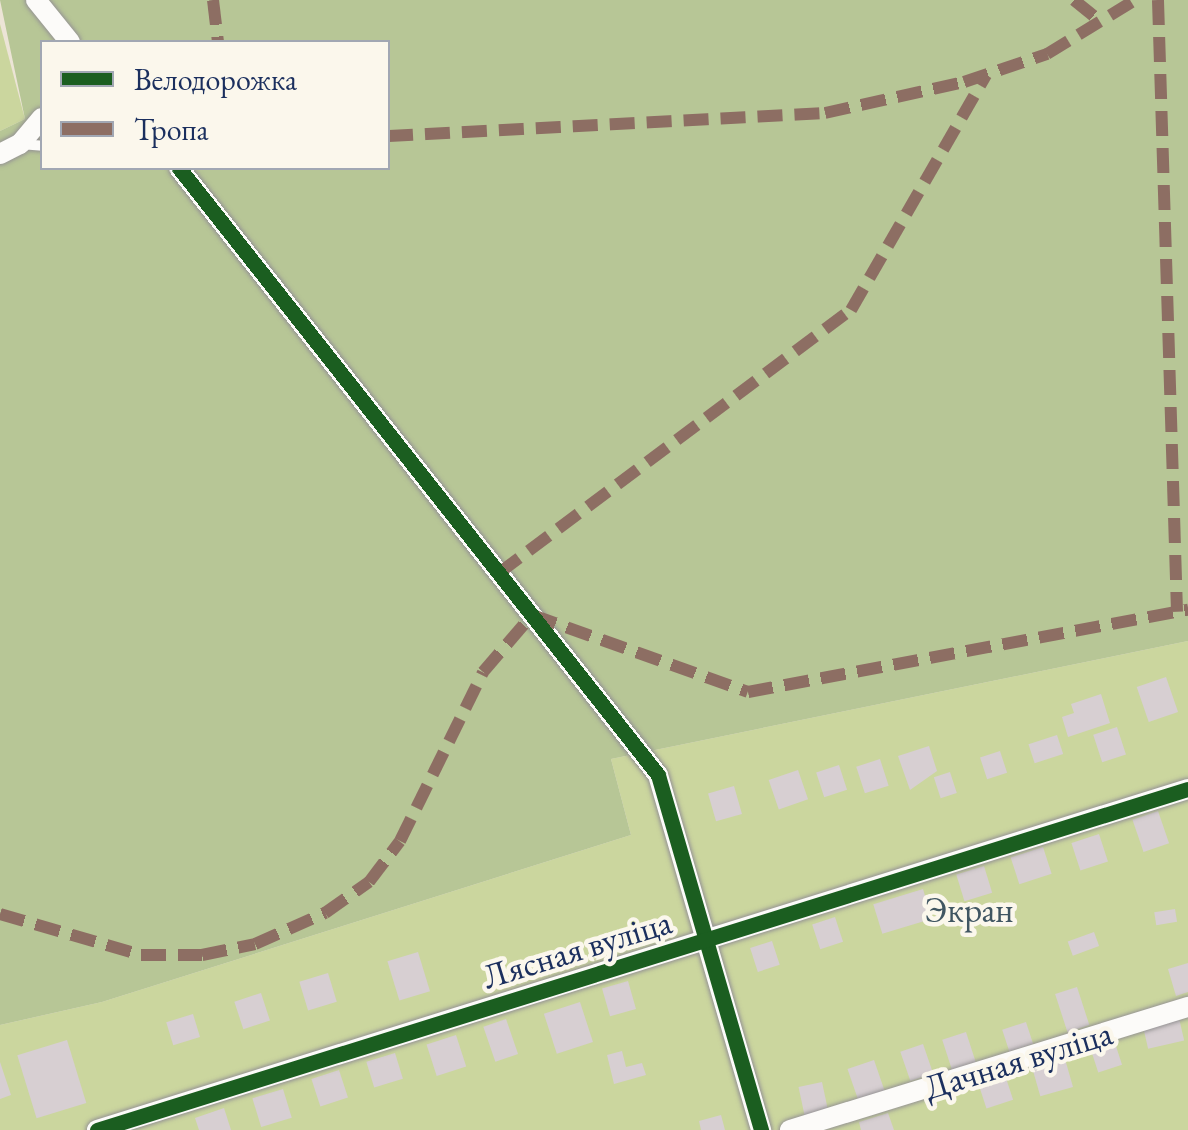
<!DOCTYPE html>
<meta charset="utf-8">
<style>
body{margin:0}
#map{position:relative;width:1188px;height:1130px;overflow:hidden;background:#ece4d6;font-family:"EB Garamond",serif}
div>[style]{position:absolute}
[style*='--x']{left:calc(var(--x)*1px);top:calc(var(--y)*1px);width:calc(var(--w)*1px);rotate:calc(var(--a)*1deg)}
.green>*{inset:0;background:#cbd69e}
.forest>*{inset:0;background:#b7c696}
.building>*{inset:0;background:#d7cfd2;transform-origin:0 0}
.roads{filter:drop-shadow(0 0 2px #959394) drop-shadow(0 0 2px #959394)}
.lane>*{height:10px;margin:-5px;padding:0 5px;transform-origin:5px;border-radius:5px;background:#fcfbf9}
.street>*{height:20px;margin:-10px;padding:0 10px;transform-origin:10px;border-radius:10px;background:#fcfbf9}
.quiet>*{height:12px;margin-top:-6px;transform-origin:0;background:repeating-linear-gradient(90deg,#8d6e63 0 25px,transparent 0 37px)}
.cycleway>*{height:15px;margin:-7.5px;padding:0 7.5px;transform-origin:7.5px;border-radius:7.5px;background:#1b5e20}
span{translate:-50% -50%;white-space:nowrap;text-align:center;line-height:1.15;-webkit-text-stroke:9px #fbf7ec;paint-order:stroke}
.park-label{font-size:35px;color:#405662}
.street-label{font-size:35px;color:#1b2f5e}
.legend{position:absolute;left:40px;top:40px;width:350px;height:130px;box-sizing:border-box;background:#fbf7ec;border:2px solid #a1a7b3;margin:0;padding:12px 18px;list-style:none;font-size:30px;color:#1b2f5e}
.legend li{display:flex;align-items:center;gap:20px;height:50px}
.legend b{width:50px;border:2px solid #a1a7b3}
</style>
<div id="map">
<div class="green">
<i style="clip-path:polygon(0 24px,25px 119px,0 131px)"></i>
<i style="clip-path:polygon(1188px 641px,1188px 1130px,0 1130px,0 1025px,102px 1002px,631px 835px,611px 759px)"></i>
</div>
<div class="forest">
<i style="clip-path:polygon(evenodd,0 0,1188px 0,1188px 641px,611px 759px,631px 835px,102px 1002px,0 1025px,0 131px,25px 119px,0 0,42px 42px,388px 42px,388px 168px,42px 168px,42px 42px)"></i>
</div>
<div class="building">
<i style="left:1166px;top:677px;width:37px;height:31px;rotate:71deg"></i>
<i style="clip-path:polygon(1101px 694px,1110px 723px,1068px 737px,1062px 717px,1074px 713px,1071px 704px)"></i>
<i style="left:1117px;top:727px;width:29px;height:25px;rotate:72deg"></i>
<i style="left:1057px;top:735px;width:20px;height:30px;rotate:72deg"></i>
<i style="clip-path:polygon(929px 746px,937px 771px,910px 790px,898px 756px)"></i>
<i style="left:1000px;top:751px;width:23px;height:21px;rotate:72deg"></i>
<i style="left:880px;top:759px;width:28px;height:25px;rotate:72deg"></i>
<i style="left:839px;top:765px;width:26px;height:24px;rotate:72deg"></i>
<i style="left:798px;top:770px;width:31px;height:31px;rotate:71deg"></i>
<i style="left:950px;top:772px;width:22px;height:17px;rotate:72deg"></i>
<i style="left:734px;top:786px;width:29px;height:27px;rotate:74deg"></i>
<i style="left:1158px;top:811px;width:34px;height:27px;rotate:71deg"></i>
<i style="left:1099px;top:834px;width:29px;height:29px;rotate:72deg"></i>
<i style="left:1043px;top:847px;width:28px;height:34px;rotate:72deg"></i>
<i style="left:984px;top:866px;width:28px;height:29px;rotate:73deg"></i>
<i style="left:923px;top:889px;width:31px;height:52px;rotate:73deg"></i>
<i style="left:1175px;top:909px;width:13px;height:21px;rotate:81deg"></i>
<i style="left:835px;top:917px;width:26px;height:24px;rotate:72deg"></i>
<i style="left:1094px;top:932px;width:15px;height:28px;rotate:70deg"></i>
<i style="left:772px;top:941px;width:25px;height:23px;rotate:72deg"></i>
<i style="left:418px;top:952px;width:41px;height:32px;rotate:73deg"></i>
<i style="clip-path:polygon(1188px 963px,1188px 992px,1176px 996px,1168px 969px)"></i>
<i style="left:328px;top:973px;width:30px;height:30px;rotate:73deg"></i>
<i style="left:628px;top:981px;width:29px;height:27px;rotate:74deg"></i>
<i style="left:1077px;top:987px;width:40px;height:23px;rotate:72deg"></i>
<i style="left:261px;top:993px;width:29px;height:28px;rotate:72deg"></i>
<i style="left:580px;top:1002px;width:42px;height:38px;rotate:72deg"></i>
<i style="left:193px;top:1014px;width:24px;height:28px;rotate:73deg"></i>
<i style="left:1179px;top:1018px;width:23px;height:37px;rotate:77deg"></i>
<i style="left:506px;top:1019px;width:37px;height:24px;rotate:71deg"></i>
<i style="left:1026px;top:1022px;width:23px;height:25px;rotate:72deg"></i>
<i style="left:966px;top:1032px;width:32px;height:25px;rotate:72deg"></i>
<i style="left:456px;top:1035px;width:33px;height:31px;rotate:72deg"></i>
<i style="left:67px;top:1040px;width:66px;height:52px;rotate:73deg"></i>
<i style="left:1114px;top:1040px;width:26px;height:25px;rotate:72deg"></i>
<i style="left:923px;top:1044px;width:31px;height:24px;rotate:71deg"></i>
<i style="clip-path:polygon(622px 1051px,626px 1067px,642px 1063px,646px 1075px,614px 1084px,607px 1055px)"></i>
<i style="left:395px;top:1053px;width:27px;height:30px;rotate:73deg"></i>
<i style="left:1065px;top:1059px;width:29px;height:34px;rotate:74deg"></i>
<i style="left:874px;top:1060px;width:37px;height:28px;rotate:71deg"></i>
<i style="clip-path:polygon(0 1062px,11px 1095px,0 1099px)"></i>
<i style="left:339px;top:1070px;width:29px;height:29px;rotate:72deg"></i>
<i style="left:1006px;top:1078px;width:23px;height:28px;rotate:72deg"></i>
<i style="left:822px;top:1082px;width:30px;height:24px;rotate:78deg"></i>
<i style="left:283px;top:1089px;width:30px;height:32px;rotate:73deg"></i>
<i style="clip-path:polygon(224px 1108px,231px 1130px,199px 1130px,195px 1118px)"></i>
<i style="clip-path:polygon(888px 1113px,894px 1130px,861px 1130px,859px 1122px)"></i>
<i style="clip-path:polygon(721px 1115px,725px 1130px,701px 1130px,699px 1121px)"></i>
</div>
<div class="roads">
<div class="lane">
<i style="--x:21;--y:144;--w:21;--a:5"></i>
</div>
<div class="street">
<i style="--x:36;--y:0;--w:54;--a:51"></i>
<i style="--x:0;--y:154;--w:22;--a:-27"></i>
<i style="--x:20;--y:144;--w:34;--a:-50"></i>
<i style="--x:179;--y:168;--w:773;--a:51.72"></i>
<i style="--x:658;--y:775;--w:370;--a:73.8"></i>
<i style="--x:97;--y:1130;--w:1143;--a:-17.36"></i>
<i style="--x:790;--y:1130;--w:417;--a:-17.2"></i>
</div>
</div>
<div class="quiet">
<i style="--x:213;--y:0;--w:42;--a:83.2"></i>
<i style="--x:1074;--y:0;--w:33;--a:39"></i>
<i style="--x:1158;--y:0;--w:612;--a:88.22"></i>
<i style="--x:388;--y:136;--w:438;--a:-3"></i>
<i style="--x:825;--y:113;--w:142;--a:-12.6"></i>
<i style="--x:964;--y:82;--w:88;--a:-18.6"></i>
<i style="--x:1047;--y:54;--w:103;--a:-31.5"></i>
<i style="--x:499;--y:573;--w:439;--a:-36.8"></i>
<i style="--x:851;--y:310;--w:271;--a:-60.1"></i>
<i style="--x:0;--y:914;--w:147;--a:16.2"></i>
<i style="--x:141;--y:955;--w:61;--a:0"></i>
<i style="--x:202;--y:955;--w:54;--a:-11.7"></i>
<i style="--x:255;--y:944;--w:77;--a:-23.9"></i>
<i style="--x:325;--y:913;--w:54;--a:-35.2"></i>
<i style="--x:369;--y:882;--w:51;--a:-52.9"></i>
<i style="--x:400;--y:841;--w:188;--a:-63.8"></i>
<i style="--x:483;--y:672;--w:75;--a:-49.3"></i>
<i style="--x:532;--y:615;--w:229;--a:19.6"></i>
<i style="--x:748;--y:692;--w:448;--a:-10.6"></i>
</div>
<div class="cycleway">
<i style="--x:179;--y:168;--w:773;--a:51.72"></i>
<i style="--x:658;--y:775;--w:370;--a:73.8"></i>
<i style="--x:97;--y:1130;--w:1143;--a:-17.36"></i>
</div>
<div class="park-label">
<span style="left:969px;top:910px">Экран</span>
</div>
<div class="street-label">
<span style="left:577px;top:949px;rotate:-17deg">Лясная вуліца</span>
<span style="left:1018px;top:1060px;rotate:-17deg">Дачная вуліца</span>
</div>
<ul class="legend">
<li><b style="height:12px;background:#1b5e20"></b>Велодорожка</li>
<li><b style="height:12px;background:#8d6e63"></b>Тропа</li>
</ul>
</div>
